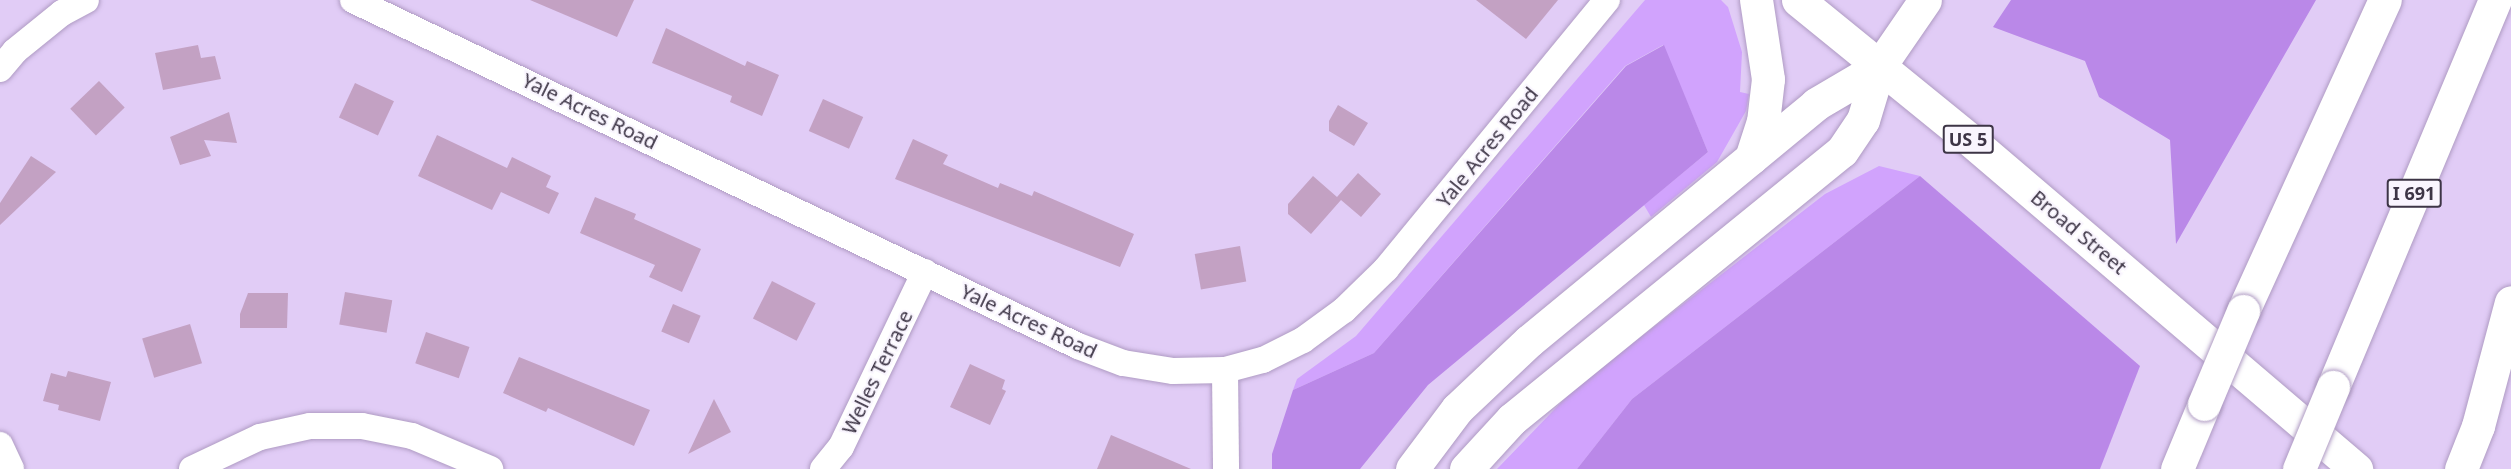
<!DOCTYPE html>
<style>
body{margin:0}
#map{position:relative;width:2511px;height:469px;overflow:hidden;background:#e1ccf6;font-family:"Noto Sans",sans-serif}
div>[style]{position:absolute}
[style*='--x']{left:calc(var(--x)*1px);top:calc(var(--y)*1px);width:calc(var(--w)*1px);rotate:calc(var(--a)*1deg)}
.green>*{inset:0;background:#d1a3fd}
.forest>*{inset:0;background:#ba88e8}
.building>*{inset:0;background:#c3a1c3;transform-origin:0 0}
.roads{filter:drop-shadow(0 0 2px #af9bc3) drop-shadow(0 0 2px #af9bc3)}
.street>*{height:26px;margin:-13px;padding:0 13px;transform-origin:13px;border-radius:13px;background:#fff}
.secondary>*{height:33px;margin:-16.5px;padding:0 16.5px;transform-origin:16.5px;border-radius:16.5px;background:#fff}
.primary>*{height:33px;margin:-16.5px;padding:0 16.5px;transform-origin:16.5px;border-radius:16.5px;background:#fff}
.highway>*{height:33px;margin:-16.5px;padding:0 16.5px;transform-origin:16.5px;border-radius:16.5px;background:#fff}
.bridges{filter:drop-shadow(0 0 2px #af9bc3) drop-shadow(0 0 2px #af9bc3)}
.highway-bridge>*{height:33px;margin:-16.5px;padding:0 16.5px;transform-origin:16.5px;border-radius:16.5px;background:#fff}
span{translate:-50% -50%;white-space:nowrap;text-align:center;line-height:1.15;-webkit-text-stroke:4.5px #f9f5fe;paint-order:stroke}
.shield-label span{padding:2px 4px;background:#f9f5fe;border:2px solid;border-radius:4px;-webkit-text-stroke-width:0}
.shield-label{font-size:18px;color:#3d3546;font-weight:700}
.street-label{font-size:20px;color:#3d3546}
</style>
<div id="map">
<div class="green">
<i style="clip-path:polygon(1645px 0,1721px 0,1728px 7px,1742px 52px,1740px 92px,1749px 94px,1746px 111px,1717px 162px,1651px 217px,1644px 205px,1708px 152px,1663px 45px,1625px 66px,1374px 353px,1293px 390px,1297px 379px,1356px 336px)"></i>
<i style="clip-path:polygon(1879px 166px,1920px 176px,1632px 399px,1577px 469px,1497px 469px,1575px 388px,1825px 194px)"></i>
</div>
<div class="forest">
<i style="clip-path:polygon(2011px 0,2316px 0,2176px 244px,2170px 140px,2099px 97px,2085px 61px,1993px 27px)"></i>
<i style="clip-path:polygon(1664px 45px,1708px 152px,1428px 385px,1360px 469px,1272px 469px,1272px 454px,1293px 390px,1374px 353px,1626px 66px)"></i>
<i style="clip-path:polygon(1920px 176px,2140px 366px,2100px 469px,1577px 469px,1632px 399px)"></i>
</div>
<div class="building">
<i style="clip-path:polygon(530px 0,634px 0,617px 37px)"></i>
<i style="clip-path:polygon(1476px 0,1558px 0,1526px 39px)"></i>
<i style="clip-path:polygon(666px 28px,745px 66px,747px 61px,779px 75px,762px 116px,730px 102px,732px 96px,652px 63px)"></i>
<i style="clip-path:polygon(198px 45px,201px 58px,215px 56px,221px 79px,163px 90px,155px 53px)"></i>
<i style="left:99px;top:81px;width:37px;height:40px;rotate:46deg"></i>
<i style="left:355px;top:83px;width:43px;height:38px;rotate:25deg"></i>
<i style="left:823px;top:99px;width:44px;height:35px;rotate:24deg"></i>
<i style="clip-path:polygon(1338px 105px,1368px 123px,1354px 146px,1329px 131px,1329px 121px)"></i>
<i style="clip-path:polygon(229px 112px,237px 143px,204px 140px,211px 156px,180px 165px,170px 137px)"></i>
<i style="clip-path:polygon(437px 135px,507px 168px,512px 157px,551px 176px,546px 187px,559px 193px,549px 214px,501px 192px,492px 210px,418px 176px)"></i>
<i style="clip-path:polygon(913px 139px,948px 155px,943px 164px,998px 188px,1000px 183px,1032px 196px,1034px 191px,1134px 234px,1120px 267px,895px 179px)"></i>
<i style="clip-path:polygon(31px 156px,56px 172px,0 225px,0 203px)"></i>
<i style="clip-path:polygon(1358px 173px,1381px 194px,1361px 217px,1341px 200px,1311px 234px,1288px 214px,1288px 204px,1313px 176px,1337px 197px)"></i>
<i style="clip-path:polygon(595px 197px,636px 214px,634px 219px,701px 249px,682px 292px,649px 277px,655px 265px,580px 233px)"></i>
<i style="left:1240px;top:246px;width:36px;height:46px;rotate:80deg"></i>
<i style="left:772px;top:281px;width:49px;height:42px;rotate:27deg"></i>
<i style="left:345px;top:292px;width:48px;height:33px;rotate:10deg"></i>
<i style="clip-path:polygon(248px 293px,288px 293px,287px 328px,240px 328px,240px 314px)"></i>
<i style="left:673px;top:304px;width:30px;height:30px;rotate:23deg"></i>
<i style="left:190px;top:324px;width:41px;height:50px;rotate:73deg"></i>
<i style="left:426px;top:332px;width:46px;height:33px;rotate:19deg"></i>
<i style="clip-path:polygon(519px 357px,650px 410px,634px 446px,548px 408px,546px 412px,503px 393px)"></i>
<i style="clip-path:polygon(970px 364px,1005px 380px,1002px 389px,1006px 391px,990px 425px,950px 407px)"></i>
<i style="clip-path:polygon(68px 371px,111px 382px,100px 421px,58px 410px,59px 405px,43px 401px,51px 373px,66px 377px)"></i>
<i style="clip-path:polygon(714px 399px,731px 432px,688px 454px)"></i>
<i style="clip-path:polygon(1111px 435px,1191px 469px,1097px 469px)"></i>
</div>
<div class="roads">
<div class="street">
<i style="--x:353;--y:0;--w:803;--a:25.51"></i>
<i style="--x:1078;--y:346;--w:48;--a:20.7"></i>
<i style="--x:1123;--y:363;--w:51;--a:9.1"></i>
<i style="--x:1173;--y:371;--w:52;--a:-1.1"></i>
<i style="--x:1225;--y:370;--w:39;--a:-15"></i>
<i style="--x:1263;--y:360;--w:45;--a:-26.6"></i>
<i style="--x:1303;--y:340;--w:51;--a:-36.2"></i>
<i style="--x:1344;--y:310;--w:59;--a:-44.3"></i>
<i style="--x:1386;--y:269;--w:348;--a:-50.6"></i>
<i style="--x:0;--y:69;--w:23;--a:-50"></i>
<i style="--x:15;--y:51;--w:60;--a:-39"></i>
<i style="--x:62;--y:13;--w:27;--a:-28"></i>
<i style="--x:1225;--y:370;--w:99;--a:89.4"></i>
<i style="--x:0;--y:445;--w:26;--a:65"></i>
<i style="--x:192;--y:469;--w:75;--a:-25.2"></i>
<i style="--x:260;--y:437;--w:51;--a:-12.4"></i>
<i style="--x:310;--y:426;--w:52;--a:0"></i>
<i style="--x:362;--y:426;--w:51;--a:11.3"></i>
<i style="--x:412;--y:436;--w:85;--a:22.9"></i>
<i style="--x:823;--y:469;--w:28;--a:-51"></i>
<i style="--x:841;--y:447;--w:194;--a:-64.4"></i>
</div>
<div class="secondary">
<i style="--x:1879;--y:67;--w:81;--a:-55.5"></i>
</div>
<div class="primary">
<i style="--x:1798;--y:0;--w:220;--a:39.1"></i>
<i style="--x:1969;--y:139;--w:509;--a:40.45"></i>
</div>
<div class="highway">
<i style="--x:1751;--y:158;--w:38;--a:-72"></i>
<i style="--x:1763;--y:122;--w:43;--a:-83.4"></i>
<i style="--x:1768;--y:79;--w:80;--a:-98.6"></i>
<i style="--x:2243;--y:311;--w:342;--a:-65.5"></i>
<i style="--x:2333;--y:387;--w:420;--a:-67.3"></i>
<i style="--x:1412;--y:469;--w:75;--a:-53.1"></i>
<i style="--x:1457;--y:409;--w:99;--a:-43.4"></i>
<i style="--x:1529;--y:341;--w:372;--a:-39.5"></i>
<i style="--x:1816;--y:104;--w:73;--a:-30.4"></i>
<i style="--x:1466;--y:469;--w:68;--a:-47.4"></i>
<i style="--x:1512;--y:419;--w:425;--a:-39.1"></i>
<i style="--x:1842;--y:151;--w:37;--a:-56"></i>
<i style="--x:1863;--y:120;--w:55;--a:-73.2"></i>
<i style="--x:2177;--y:469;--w:70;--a:-67.4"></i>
<i style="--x:2461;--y:469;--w:46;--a:-68.4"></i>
<i style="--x:2478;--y:426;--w:128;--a:-75.1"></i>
</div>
</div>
<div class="bridges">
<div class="highway-bridge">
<i style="--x:2204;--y:404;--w:101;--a:-67.2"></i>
<i style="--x:2299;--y:469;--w:89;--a:-67.5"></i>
</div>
</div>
<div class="shield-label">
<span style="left:1968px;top:139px">US 5</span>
<span style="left:2414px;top:193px">I 691</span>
</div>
<div class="street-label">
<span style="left:590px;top:111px;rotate:26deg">Yale Acres Road</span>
<span style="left:1487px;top:147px;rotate:-51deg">Yale Acres Road</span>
<span style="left:2079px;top:232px;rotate:40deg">Broad Street</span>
<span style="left:1029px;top:321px;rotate:25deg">Yale Acres Road</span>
<span style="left:877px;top:372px;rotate:-64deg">Welles Terrace</span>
</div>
</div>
